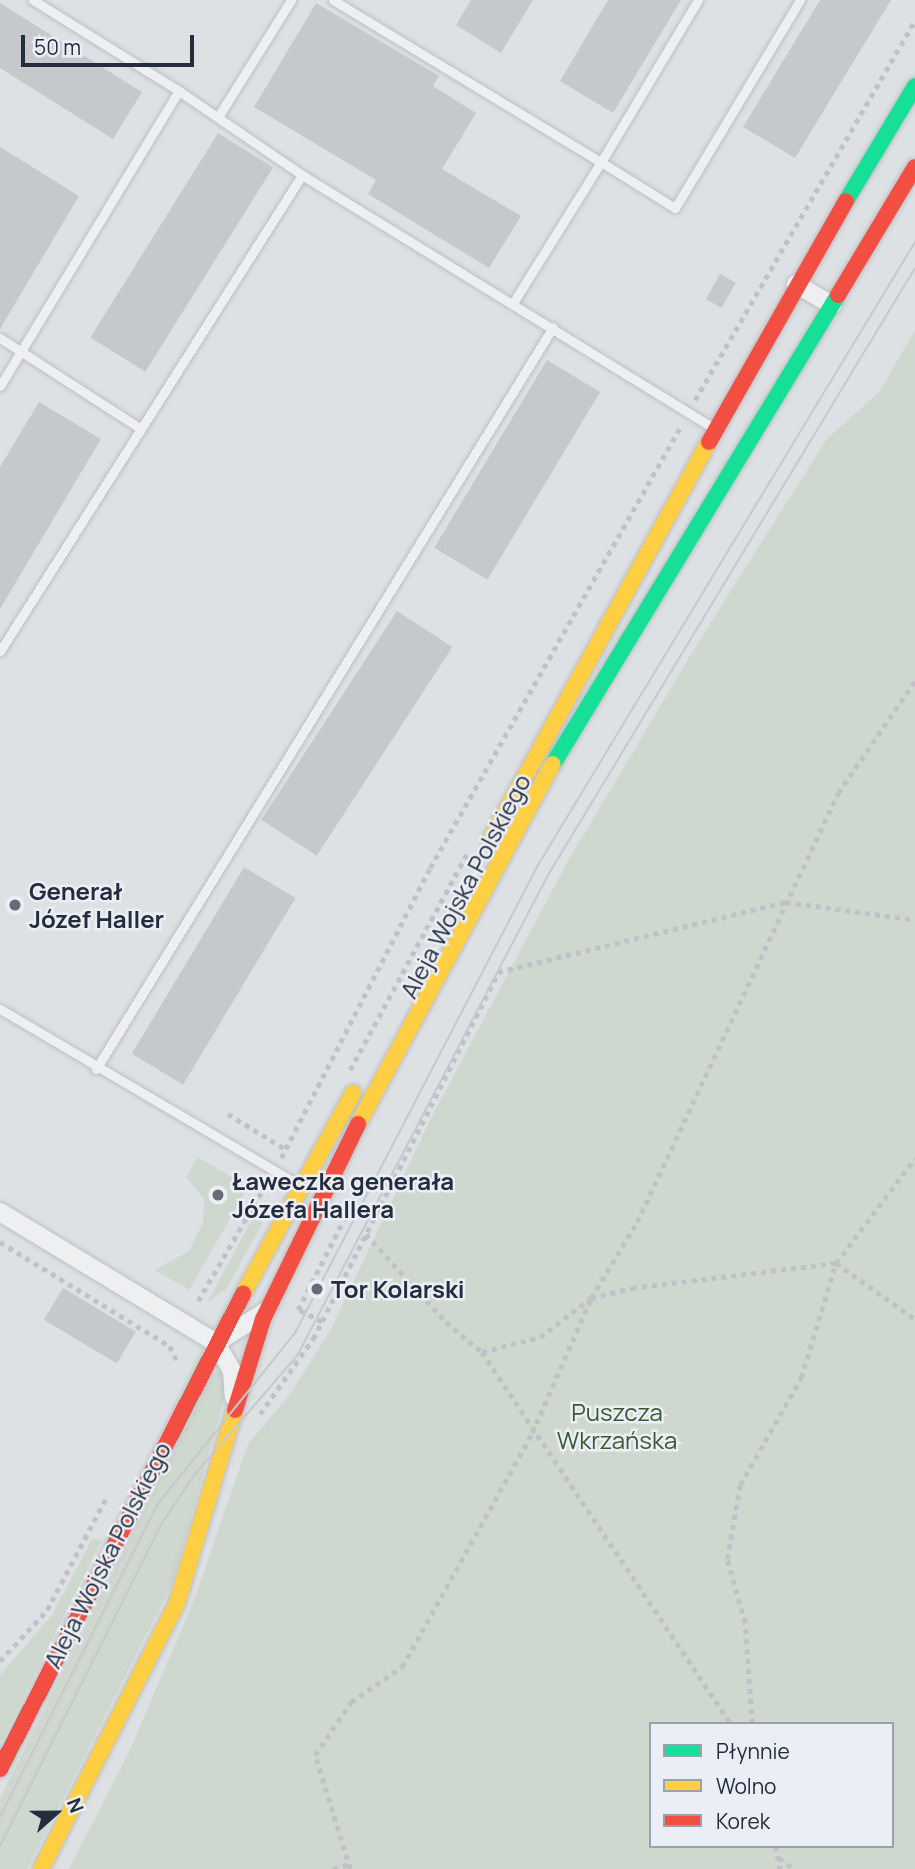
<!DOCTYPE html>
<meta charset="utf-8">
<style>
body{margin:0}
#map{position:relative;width:915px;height:1869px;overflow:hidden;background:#dee1e4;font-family:Manrope,sans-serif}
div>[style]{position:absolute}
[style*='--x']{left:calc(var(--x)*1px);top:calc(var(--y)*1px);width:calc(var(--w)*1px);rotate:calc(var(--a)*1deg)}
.green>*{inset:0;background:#ced8ce}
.building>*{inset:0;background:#c6c9cc;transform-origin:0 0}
.path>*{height:4.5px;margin-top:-2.25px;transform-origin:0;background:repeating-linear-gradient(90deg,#c0c2c7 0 5px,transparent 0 10px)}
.roads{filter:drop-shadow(0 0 2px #bcbfc2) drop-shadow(0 0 2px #bcbfc2)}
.lane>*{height:9px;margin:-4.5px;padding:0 4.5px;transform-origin:4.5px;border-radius:4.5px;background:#edeff1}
.street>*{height:18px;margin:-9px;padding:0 9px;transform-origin:9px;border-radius:9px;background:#edeff1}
.fast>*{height:16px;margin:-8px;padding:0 8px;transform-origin:8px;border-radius:8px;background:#16e098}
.slow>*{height:16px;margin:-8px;padding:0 8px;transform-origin:8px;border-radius:8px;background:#ffcf43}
.jam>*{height:16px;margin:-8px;padding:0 8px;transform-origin:8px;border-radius:8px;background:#f24e42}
.tram>*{height:2px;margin:-1px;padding:0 1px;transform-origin:1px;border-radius:1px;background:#c6c8cc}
.dots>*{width:19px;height:19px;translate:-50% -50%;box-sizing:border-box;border:4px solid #ebeff5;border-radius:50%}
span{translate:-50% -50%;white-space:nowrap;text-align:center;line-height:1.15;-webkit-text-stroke:5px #ebeff5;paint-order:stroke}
.street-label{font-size:24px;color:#242d3e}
.poi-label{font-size:24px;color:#242d3e;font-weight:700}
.left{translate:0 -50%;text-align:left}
.park-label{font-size:24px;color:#385a31}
.legend{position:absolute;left:649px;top:1722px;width:245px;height:126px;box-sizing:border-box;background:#ebeff5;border:2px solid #9ba1ac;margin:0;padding:9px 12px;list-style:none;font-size:21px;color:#242d3e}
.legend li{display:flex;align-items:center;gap:14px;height:35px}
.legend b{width:35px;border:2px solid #9ba1ac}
.north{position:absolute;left:21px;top:1778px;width:70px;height:70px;-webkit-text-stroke:5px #ebeff5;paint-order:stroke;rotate:69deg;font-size:19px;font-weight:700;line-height:28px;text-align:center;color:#242d3e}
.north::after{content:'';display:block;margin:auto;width:24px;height:32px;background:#242d3e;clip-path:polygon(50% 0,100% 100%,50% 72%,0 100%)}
.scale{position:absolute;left:21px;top:35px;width:173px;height:32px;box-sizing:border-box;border:4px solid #242d3e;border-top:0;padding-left:9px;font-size:21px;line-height:24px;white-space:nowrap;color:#242d3e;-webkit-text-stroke:5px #ebeff5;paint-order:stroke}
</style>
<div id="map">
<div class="green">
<i style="clip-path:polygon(evenodd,915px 330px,915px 1869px,69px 1869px,129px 1752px,194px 1600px,248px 1444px,291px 1393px,331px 1329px,432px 1116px,569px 859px,693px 651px,826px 440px,880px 391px,915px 330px,651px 1724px,892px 1724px,892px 1846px,651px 1846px,651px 1724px)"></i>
<i style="clip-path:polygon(198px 1157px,248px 1187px,189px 1290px,155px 1270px,189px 1251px,203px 1223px,204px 1199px,186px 1177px)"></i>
<i style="clip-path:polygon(259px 1207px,262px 1224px,227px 1288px,207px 1303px)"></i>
<i style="clip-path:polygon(223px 1367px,229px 1381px,173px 1582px,27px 1869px,0 1869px,0 1798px,212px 1376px)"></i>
<i style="clip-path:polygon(92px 1539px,102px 1540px,0 1744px,0 1675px,52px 1615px)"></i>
</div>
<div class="building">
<i style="clip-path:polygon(471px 0,533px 0,501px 53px,456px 25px)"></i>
<i style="clip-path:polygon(608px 0,681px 0,613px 113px,560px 81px)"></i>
<i style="clip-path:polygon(820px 0,891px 0,795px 158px,743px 127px)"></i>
<i style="clip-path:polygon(0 3px,142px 92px,113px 139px,0 68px)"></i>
<i style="clip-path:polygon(316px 3px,439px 76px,433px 86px,476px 113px,442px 169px,521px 216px,489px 268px,368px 194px,376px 180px,254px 107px)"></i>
<i style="left:218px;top:133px;width:65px;height:241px;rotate:32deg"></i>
<i style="clip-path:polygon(0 147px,79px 196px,0 329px)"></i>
<i style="left:720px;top:274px;width:18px;height:29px;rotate:29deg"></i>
<i style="left:547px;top:360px;width:62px;height:219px;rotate:31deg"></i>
<i style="clip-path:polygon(39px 402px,101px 439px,0 609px,0 467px)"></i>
<i style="left:397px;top:611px;width:66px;height:249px;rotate:33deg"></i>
<i style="left:244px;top:867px;width:60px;height:218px;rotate:31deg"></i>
<i style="left:63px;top:1288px;width:85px;height:37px;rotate:31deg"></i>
</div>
<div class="path">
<i style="--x:695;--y:400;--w:438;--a:-59.9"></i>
<i style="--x:350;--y:1070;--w:250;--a:-61.6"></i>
<i style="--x:228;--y:1114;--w:69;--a:31.4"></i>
<i style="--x:281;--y:1158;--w:326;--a:-62.8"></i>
<i style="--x:430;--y:868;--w:508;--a:-60.41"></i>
<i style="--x:366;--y:1234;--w:119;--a:47.7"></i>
<i style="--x:446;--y:1322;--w:47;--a:39.8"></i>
<i style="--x:482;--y:1352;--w:448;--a:56.2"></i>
<i style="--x:0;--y:1242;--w:199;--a:31.5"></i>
<i style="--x:170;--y:1346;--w:17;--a:65"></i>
<i style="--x:198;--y:1301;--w:135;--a:-59.8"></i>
<i style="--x:322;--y:1322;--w:27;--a:-153"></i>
<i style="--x:298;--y:1310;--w:136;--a:-63.2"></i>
<i style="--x:359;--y:1189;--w:8;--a:-150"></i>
<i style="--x:482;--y:1352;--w:60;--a:-14.5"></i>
<i style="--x:540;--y:1337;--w:64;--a:-37.4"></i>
<i style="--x:591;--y:1298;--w:42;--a:-13.7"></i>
<i style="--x:632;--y:1288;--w:206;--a:-7"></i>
<i style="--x:836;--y:1263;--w:97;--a:35.3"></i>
<i style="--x:260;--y:1414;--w:92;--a:-54.8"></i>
<i style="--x:313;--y:1339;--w:411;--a:-63.2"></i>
<i style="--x:498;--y:972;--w:296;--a:-13.7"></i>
<i style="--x:786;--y:902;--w:130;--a:7.9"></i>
<i style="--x:0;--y:1661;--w:69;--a:-47.3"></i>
<i style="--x:47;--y:1610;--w:129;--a:-62.2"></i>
<i style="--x:752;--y:1724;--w:101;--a:-94"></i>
<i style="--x:745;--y:1623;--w:66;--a:-105.7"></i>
<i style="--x:727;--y:1559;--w:75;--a:-80"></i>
<i style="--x:740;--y:1485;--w:123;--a:-60.3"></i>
<i style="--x:801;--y:1378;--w:120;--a:-73.1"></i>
<i style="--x:836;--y:1263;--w:131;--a:-53"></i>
<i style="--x:776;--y:1846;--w:23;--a:80"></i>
<i style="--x:779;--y:1858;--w:19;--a:35"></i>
<i style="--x:333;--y:1869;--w:17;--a:-17"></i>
<i style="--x:350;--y:1869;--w:119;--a:-107.1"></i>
<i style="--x:315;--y:1755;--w:64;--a:-55.8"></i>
<i style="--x:351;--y:1702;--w:62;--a:-34.5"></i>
<i style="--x:402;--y:1667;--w:268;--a:-60.9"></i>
<i style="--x:532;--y:1433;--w:147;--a:-66.4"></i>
<i style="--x:591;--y:1298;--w:89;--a:-58.8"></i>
<i style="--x:637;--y:1222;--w:474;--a:-64.9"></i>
<i style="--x:838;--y:793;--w:136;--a:-55.5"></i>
</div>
<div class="roads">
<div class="lane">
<i style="--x:33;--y:0;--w:172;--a:31.9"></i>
<i style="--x:333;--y:0;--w:313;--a:31.2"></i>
<i style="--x:601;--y:162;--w:166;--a:122"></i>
<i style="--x:698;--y:0;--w:189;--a:120.9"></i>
<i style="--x:601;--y:162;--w:87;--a:31.9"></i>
<i style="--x:675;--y:208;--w:243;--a:-59"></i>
<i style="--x:218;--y:117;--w:138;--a:-58"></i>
<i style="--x:302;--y:175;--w:483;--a:31.6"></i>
<i style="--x:0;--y:338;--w:168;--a:32.8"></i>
<i style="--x:0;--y:386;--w:345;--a:-58.8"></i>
<i style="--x:179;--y:91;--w:149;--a:34.3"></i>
<i style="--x:302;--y:175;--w:564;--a:122.39"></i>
<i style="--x:0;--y:1009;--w:348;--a:30.5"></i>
<i style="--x:96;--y:1069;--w:871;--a:-58.37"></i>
</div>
<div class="street">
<i style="--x:796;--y:284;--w:42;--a:30.3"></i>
<i style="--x:0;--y:1212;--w:253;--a:31.2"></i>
<i style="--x:216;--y:1343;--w:32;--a:60"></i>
<i style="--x:232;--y:1371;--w:26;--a:86"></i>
<i style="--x:216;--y:1343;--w:56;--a:-32.6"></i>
</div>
<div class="fast">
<i style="--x:846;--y:201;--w:134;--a:-59"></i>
<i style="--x:553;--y:764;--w:549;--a:-58.71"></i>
</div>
<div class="slow">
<i style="--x:490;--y:840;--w:454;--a:-61.2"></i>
<i style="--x:358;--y:1124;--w:409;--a:-61.6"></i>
<i style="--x:243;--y:1294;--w:229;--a:-61.3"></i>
<i style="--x:41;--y:1869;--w:299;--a:-62.9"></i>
<i style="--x:177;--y:1603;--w:202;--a:-73.3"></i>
</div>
<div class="jam">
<i style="--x:838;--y:295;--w:149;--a:-59"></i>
<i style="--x:709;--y:442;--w:277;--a:-60.4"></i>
<i style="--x:235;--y:1410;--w:95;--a:-72.9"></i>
<i style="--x:263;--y:1319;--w:217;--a:-64"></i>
<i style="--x:0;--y:1769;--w:534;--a:-62.91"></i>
</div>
</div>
<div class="tram">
<i style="--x:0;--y:1817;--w:349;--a:-63.3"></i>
<i style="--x:157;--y:1505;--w:221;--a:-51.3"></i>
<i style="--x:295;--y:1333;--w:527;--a:-62.56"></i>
<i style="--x:538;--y:865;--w:728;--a:-58.82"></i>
<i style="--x:0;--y:1846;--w:359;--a:-63.4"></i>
<i style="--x:161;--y:1525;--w:61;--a:-56.3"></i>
<i style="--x:195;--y:1474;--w:156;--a:-49.2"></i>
<i style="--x:297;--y:1356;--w:543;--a:-62.44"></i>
<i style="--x:548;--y:875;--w:709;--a:-58.84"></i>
</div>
<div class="dots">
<i style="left:15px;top:905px;background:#656c78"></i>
<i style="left:218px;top:1195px;background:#656c78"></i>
<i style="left:317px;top:1289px;background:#656c78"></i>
</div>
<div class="street-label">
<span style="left:465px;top:886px;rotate:-62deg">Aleja Wojska Polskiego</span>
<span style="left:107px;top:1555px;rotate:-63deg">Aleja Wojska Polskiego</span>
</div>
<div class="poi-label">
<span class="left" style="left:29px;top:905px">Generał<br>Józef Haller</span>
<span class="left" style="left:232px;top:1195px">Ławeczka generała<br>Józefa Hallera</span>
<span class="left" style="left:331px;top:1289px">Tor Kolarski</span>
</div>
<div class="park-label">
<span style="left:617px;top:1426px">Puszcza<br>Wkrzańska</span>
</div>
<ul class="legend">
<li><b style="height:9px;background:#16e098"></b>Płynnie</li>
<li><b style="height:9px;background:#ffcf43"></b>Wolno</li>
<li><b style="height:9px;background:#f24e42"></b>Korek</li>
</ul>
<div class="north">N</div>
<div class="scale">50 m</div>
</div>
